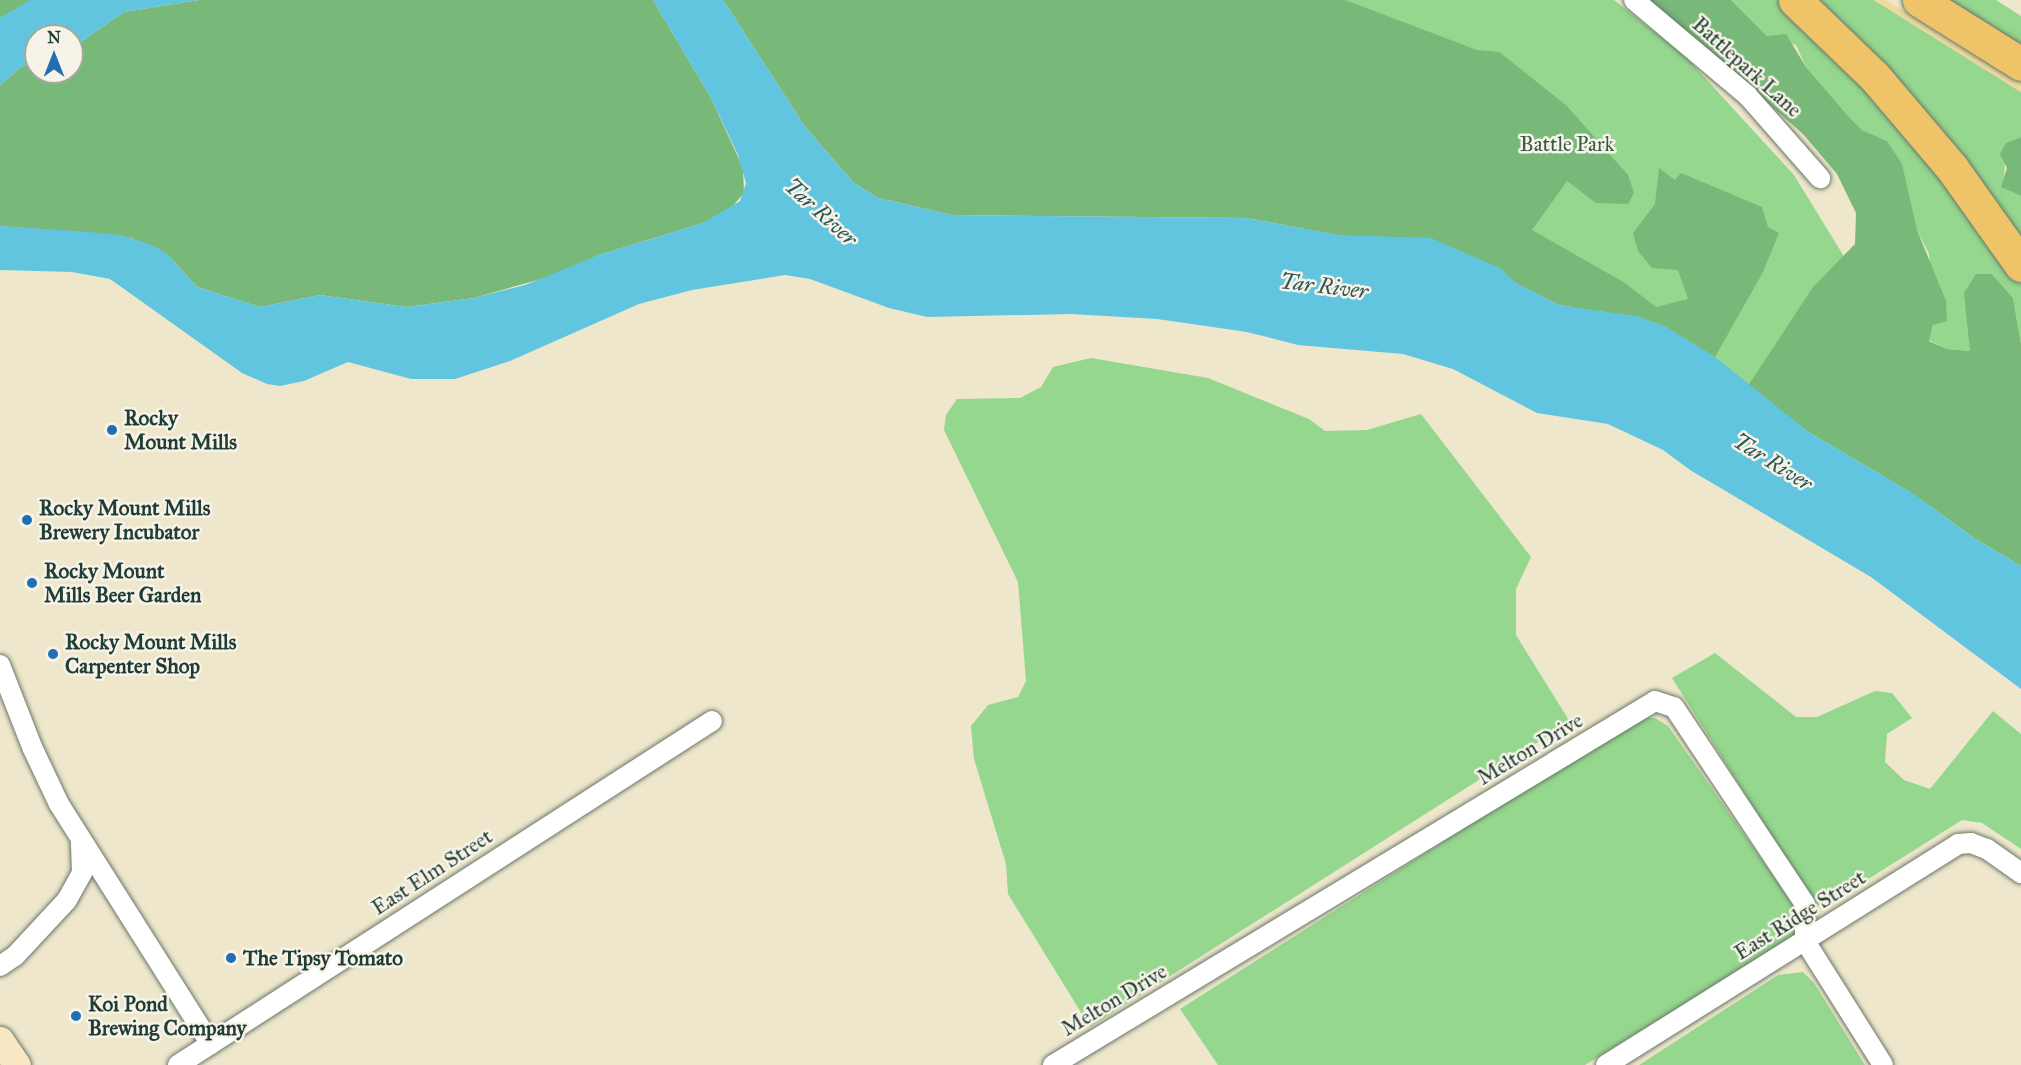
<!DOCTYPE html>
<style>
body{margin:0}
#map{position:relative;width:2021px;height:1065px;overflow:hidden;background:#efe7cc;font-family:"IM FELL Great Primer",serif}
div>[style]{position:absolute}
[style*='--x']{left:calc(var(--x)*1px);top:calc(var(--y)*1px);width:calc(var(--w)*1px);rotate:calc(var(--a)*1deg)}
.green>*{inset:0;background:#95d78e}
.forest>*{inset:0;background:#78b879}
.sand>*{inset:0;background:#eeda9e}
.water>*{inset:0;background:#62c5e0}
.roads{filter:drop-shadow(0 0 2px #687869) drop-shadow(0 0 2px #687869)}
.minor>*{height:20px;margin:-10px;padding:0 10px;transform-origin:10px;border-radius:10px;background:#fff}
.secondary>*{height:27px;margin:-13.5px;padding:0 13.5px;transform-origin:13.5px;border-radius:13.5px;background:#f9e7c3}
.motorway>*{height:33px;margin:-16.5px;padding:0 16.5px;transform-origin:16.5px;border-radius:16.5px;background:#efc469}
.dots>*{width:16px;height:16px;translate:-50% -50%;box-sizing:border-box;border:3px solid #f7f3e8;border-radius:50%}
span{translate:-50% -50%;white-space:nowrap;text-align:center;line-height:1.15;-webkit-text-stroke:5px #f7f3e8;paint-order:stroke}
.street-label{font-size:21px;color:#1f3d34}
.park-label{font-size:21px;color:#375c46}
.poi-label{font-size:21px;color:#1f3d34;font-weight:700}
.left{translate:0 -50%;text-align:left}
.water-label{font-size:22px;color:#2c5856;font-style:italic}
.north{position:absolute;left:24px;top:24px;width:60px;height:60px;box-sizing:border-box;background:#f7f3e8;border:2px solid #a1aaa0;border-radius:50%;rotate:0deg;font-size:16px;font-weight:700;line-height:24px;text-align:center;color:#1f3d34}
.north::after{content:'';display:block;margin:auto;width:21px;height:27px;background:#1f6fb2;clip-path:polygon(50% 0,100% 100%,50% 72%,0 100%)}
</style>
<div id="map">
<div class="green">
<i style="clip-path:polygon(723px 0,1614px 0,1685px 56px,1794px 175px,2021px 545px,2021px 566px,1748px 386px,1715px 357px,735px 16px)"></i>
<i style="clip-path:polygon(1731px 0,1781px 0,1835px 46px,2004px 255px,2021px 283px,2021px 344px,2013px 298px,1992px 274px,1969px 334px,1970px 351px,1947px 349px,1929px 340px,1933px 325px,1929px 254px,1917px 230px,1887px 141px,1862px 130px,1850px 118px,1806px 67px,1796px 45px,1767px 36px)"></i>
<i style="clip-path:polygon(1808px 0,1874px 0,2021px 92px,2021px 137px,2006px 143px,2004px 179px,2010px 191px,2021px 196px,2021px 250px)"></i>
<i style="clip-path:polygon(1939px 0,1996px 0,2021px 16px,2021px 52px)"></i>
<i style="clip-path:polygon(1091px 358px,1208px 378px,1309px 419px,1325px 431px,1367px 430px,1421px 414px,1531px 557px,1516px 589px,1516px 635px,1570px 722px,1090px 1027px,1008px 894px,1006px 864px,974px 759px,971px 726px,988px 705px,1018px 697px,1026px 681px,1018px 582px,944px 430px,946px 415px,957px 399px,1020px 398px,1041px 387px,1053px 367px)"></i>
<i style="clip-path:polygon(1715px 653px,1796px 717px,1817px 717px,1875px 691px,1892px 693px,1912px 718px,1887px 734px,1885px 762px,1904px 780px,1930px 789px,1993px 711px,2021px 734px,2021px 849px,1982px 823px,1962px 820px,1827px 905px,1815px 905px,1672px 678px)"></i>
<i style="clip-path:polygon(1638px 718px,1655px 718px,1668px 726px,1795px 907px,1799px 934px,1585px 1065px,1218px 1065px,1180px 1009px)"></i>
<i style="clip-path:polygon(1803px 972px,1814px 983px,1865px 1065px,1639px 1065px,1778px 975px)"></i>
</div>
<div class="forest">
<i style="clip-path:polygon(0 0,30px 0,33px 2px,0 18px)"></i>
<i style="clip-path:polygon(199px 0,653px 0,711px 98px,743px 168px,744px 193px,731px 208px,703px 223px,599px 255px,555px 275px,474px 298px,406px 307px,320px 295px,260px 307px,197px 287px,168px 255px,131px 238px,0 226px,0 85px,21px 67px,36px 61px,36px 72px,72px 72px,72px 48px,124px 12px)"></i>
<i style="clip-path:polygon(723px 0,1345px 0,1477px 50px,1499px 52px,1566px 105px,1628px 175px,1634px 193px,1628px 204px,1596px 203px,1567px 181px,1532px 230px,1625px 283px,1656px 307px,1688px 299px,1678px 270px,1652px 268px,1638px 251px,1633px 233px,1655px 204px,1659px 168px,1675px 180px,1681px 173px,1762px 207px,1768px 227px,1779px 233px,1763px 272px,1715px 357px,1666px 327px,1640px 317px,1559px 305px,1514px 282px,1500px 268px,1337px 235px,1246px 218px,952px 215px,878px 198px,854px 183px,806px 128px)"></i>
<i style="clip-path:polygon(1650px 0,1731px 0,1767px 36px,1786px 34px,1806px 67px,1850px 118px,1862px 130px,1887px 141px,1902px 164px,1917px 230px,1946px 301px,1947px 321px,1933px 325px,1929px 341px,1947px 349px,1970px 351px,1964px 293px,1976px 274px,1992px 274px,2013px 298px,2021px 344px,2021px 566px,1974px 538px,1912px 493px,1810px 433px,1748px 386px,1813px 287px,1855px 244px,1856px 213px,1837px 174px,1803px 134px)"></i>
<i style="clip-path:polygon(2021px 137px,2021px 196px,2001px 187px,2007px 168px,2000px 154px,2006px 143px)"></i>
</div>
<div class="sand">
<i style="clip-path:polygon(1874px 0,1886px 0,2021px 82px,2021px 92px)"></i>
</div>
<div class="water">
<i style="clip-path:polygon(30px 0,199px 0,124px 12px,72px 48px,72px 36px,36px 36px,36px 61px,21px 67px,0 85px,0 18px)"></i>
<i style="clip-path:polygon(653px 0,723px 0,806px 128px,854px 183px,878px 198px,952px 215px,1246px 218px,1338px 235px,1431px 238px,1500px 268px,1514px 282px,1559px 305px,1640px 317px,1666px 327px,1715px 357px,1810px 433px,1912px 493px,1974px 538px,2021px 566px,2021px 689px,1871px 577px,1690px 470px,1663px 450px,1608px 424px,1537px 413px,1453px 369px,1403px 354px,1298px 345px,1247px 332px,1157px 319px,1071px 314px,927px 317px,889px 308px,810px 279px,785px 275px,692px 290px,639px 304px,510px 361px,455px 379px,411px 379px,348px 362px,304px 381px,280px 386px,267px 384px,242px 373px,110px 279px,72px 272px,0 270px,0 226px,88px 232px,120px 235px,153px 245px,168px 255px,197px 287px,260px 307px,320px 295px,406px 307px,474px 298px,525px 285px,599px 255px,703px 223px,740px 201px,746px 183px,738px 155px,711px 98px)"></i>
</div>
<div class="roads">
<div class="minor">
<i style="--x:1634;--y:0;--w:148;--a:40.1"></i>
<i style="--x:1747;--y:95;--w:111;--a:48.7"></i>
<i style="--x:0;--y:665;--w:90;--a:68.6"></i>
<i style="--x:33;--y:749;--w:61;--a:64.7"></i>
<i style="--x:59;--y:804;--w:284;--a:57.7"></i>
<i style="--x:0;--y:966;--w:18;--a:-34"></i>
<i style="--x:15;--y:956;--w:76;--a:-47.1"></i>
<i style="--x:67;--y:900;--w:31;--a:-61"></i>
<i style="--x:82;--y:873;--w:31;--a:-92"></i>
<i style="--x:178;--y:1065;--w:635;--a:-32.79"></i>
<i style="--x:1053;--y:1065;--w:703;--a:-31.16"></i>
<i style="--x:1655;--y:701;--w:20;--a:18"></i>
<i style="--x:1674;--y:707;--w:237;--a:56.4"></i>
<i style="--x:1805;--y:904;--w:37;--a:90"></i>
<i style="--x:1805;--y:941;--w:146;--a:57.8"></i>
<i style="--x:1606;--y:1065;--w:416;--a:-32.1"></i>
<i style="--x:1958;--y:844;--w:13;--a:-4"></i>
<i style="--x:1971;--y:843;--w:17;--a:21"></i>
<i style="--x:1987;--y:849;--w:42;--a:35.2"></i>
</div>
<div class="secondary">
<i style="--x:0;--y:1040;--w:30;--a:56"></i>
</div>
<div class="motorway">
<i style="--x:1795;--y:0;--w:110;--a:43.9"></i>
<i style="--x:1874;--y:76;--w:121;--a:49.7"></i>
<i style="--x:1952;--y:168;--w:119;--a:54.6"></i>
<i style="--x:1919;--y:0;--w:120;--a:32.1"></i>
</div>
</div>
<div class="dots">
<i style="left:112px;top:430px;background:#1f6fb2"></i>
<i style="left:27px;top:520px;background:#1f6fb2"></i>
<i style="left:32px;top:583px;background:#1f6fb2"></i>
<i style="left:53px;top:654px;background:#1f6fb2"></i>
<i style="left:231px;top:958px;background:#1f6fb2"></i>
<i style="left:76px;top:1016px;background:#1f6fb2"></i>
</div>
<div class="street-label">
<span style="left:1747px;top:67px;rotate:42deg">Battlepark Lane</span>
<span style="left:1530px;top:749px;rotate:-31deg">Melton Drive</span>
<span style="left:432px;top:872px;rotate:-33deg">East Elm Street</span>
<span style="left:1800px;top:915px;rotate:-32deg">East Ridge Street</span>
<span style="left:1114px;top:1000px;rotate:-31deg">Melton Drive</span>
</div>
<div class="park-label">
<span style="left:1567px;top:144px">Battle Park</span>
</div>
<div class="poi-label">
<span class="left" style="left:124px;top:430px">Rocky<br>Mount Mills</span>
<span class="left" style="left:39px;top:520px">Rocky Mount Mills<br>Brewery Incubator</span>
<span class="left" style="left:44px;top:583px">Rocky Mount<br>Mills Beer Garden</span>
<span class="left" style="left:65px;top:654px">Rocky Mount Mills<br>Carpenter Shop</span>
<span class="left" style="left:243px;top:958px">The Tipsy Tomato</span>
<span class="left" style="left:88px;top:1016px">Koi Pond<br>Brewing Company</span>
</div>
<div class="water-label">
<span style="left:821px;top:212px;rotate:42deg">Tar River</span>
<span style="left:1324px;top:286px;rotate:7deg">Tar River</span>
<span style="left:1773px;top:462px;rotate:32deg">Tar River</span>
</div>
<div class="north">N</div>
</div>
